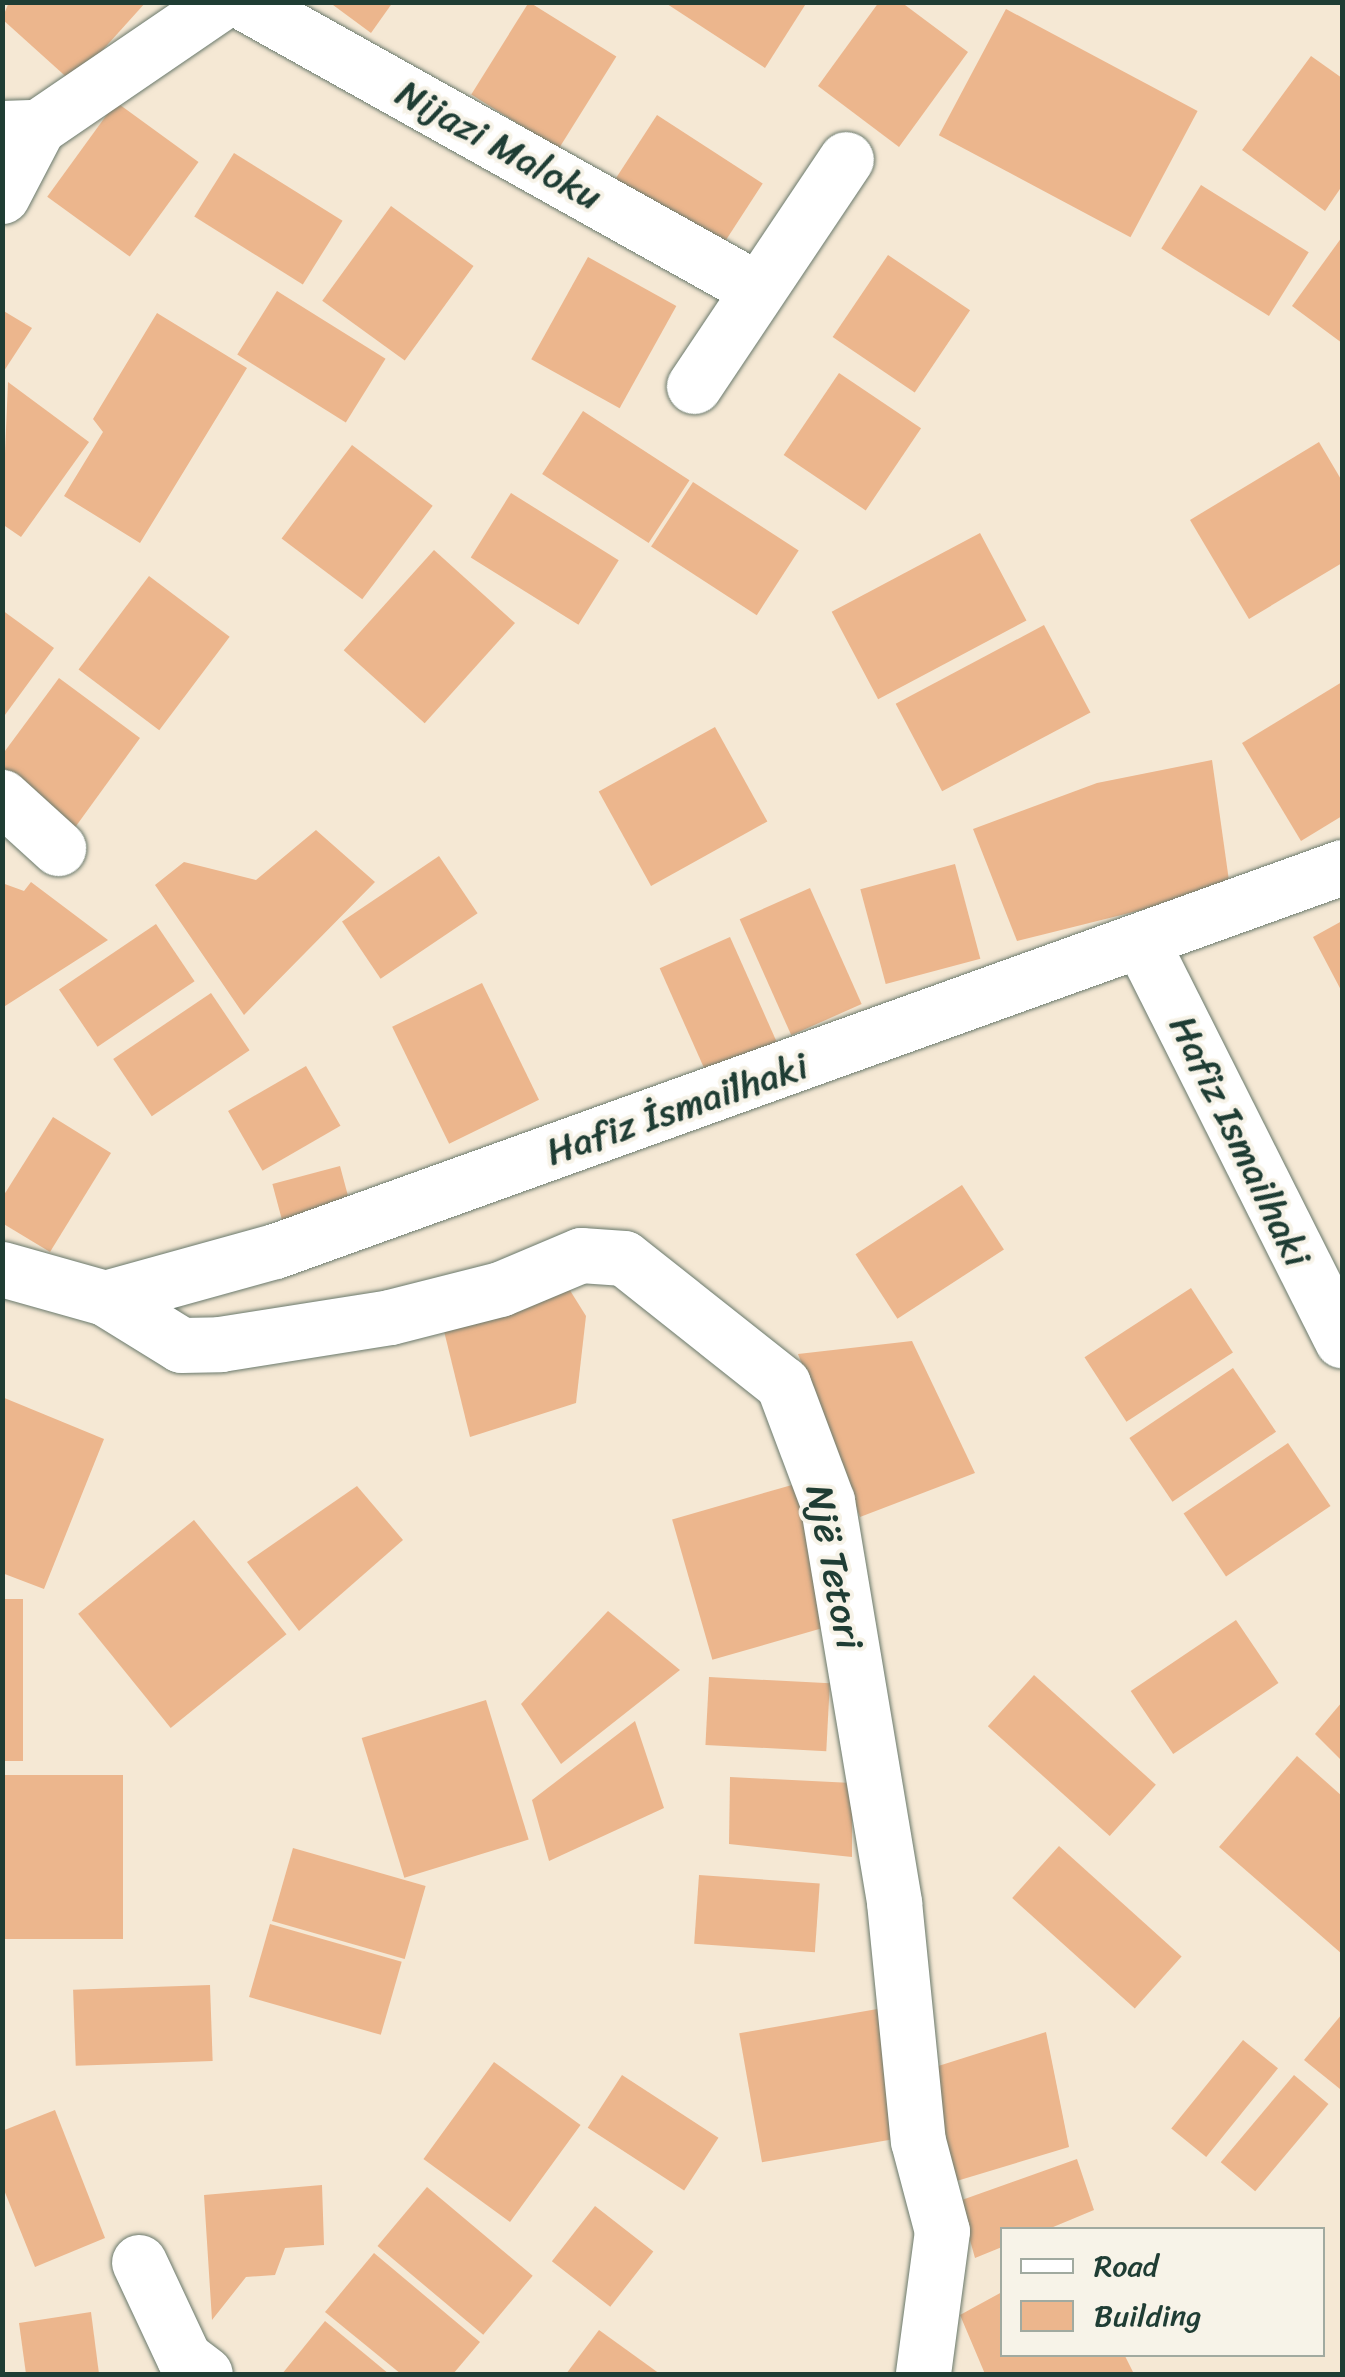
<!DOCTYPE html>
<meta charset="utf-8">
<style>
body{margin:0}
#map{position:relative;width:1345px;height:2377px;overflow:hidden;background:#f5e8d4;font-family:Sriracha,sans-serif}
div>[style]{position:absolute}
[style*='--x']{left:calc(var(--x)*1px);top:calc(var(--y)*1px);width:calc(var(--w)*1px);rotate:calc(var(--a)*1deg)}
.building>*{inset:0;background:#ecb68d;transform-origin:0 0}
.roads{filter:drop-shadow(0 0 2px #6a796c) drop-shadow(0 0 2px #6a796c)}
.minor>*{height:55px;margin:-27.5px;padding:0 27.5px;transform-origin:27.5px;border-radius:27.5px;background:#fff}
span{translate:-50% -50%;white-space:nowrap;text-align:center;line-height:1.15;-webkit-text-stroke:8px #f7f3e8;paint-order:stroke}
.street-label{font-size:38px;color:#1f3d34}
.frame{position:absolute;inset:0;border:5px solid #1f3d34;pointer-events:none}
.legend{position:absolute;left:1000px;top:2227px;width:325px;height:130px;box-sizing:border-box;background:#f7f3e8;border:2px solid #a1aaa0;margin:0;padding:12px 18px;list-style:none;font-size:30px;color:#1f3d34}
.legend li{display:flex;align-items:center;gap:20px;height:50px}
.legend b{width:50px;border:2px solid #a1aaa0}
</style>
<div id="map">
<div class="building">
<i style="clip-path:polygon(9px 2px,146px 2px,73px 83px,2px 19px)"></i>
<i style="clip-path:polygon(329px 2px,393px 2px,371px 33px)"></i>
<i style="left:529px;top:2px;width:103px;height:109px;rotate:32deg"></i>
<i style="clip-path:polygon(664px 2px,807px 2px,765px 68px)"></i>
<i style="clip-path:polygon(879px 2px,901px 2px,968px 52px,899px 147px,818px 86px)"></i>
<i style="left:1006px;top:9px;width:217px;height:143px;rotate:28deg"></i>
<i style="clip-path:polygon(1311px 56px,1342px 78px,1342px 186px,1325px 211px,1242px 150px)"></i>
<i style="left:116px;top:102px;width:102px;height:117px;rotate:36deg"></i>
<i style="left:657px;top:115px;width:126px;height:76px;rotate:33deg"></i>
<i style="left:234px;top:153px;width:128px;height:75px;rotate:32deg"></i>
<i style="left:1201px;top:185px;width:127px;height:75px;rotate:32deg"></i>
<i style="left:391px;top:206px;width:102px;height:117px;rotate:36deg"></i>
<i style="clip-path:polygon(1342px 237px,1342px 343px,1292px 306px)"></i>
<i style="left:888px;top:255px;width:99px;height:99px;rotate:34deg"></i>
<i style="left:588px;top:257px;width:101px;height:117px;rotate:29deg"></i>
<i style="left:277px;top:291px;width:128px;height:75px;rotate:32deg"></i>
<i style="clip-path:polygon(2px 310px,32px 328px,2px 374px)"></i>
<i style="clip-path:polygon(157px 313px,247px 368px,140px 543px,64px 496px,103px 432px,93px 419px)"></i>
<i style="left:839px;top:373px;width:99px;height:99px;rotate:34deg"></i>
<i style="clip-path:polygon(8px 382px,89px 442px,21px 537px,2px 524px)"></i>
<i style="left:583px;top:411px;width:127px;height:75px;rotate:33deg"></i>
<i style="clip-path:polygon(1319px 442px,1342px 481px,1342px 563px,1249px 619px,1190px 520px)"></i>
<i style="left:352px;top:445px;width:101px;height:117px;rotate:37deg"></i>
<i style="left:693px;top:482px;width:126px;height:77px;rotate:33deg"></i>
<i style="left:511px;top:493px;width:127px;height:76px;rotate:32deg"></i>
<i style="left:980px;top:533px;width:99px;height:168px;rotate:62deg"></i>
<i style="left:434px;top:550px;width:109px;height:135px;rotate:42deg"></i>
<i style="left:149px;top:576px;width:101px;height:117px;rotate:37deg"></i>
<i style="clip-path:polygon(2px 610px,54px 648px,2px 719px)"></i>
<i style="left:1044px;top:625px;width:99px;height:168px;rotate:62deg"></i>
<i style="clip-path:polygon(59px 678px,140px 738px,71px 833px,2px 782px,2px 755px)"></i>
<i style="clip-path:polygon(1342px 682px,1342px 816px,1301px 841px,1242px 743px)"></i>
<i style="left:715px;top:727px;width:108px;height:133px;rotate:61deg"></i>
<i style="clip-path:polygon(1212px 760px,1230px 888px,1017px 941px,973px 829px,1097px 783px)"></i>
<i style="clip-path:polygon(316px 830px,375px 882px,244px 1015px,155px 885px,184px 862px,256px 880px)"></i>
<i style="left:439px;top:856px;width:69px;height:117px;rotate:56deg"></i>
<i style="left:955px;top:864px;width:98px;height:98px;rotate:75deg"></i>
<i style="clip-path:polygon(31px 882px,108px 940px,2px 1008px,2px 883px,24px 891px)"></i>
<i style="left:810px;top:888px;width:127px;height:77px;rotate:66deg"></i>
<i style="clip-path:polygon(1342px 921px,1342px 992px,1313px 937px)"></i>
<i style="left:156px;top:924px;width:69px;height:117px;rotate:56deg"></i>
<i style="left:730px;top:937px;width:127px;height:77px;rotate:66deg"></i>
<i style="left:482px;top:983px;width:130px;height:100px;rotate:64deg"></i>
<i style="left:211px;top:993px;width:69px;height:118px;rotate:56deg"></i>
<i style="left:306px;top:1066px;width:69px;height:90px;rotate:60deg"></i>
<i style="clip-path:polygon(53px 1117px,111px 1153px,50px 1252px,2px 1223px,2px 1198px)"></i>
<i style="left:340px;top:1166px;width:55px;height:70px;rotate:75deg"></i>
<i style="left:962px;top:1185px;width:77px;height:127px;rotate:57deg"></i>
<i style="clip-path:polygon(566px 1284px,586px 1316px,576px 1403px,470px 1437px,443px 1327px)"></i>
<i style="left:1191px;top:1288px;width:77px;height:127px;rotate:57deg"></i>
<i style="clip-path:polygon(912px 1341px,975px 1473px,860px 1517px,798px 1354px)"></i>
<i style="left:1233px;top:1368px;width:77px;height:125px;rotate:56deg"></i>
<i style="clip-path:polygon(2px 1397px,104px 1439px,44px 1589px,2px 1573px)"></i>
<i style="left:1288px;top:1443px;width:76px;height:126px;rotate:56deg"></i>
<i style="left:799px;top:1483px;width:146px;height:132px;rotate:74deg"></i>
<i style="clip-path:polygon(357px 1486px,403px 1540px,299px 1631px,247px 1562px)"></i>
<i style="left:194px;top:1520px;width:147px;height:149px;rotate:51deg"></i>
<i style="left:2px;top:1599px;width:21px;height:162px"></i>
<i style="clip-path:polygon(608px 1611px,680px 1670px,561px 1764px,521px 1704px)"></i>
<i style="left:1236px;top:1620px;width:76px;height:127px;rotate:56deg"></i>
<i style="left:1034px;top:1675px;width:164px;height:69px;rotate:42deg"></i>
<i style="left:709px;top:1677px;width:121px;height:68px;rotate:3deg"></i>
<i style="left:486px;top:1700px;width:146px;height:130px;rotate:73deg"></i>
<i style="clip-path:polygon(1342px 1702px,1342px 1761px,1315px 1734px)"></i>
<i style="clip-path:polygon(635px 1721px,664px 1808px,549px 1861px,532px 1800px)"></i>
<i style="clip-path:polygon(1297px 1756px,1342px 1796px,1342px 1954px,1219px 1847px)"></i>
<i style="left:123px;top:1775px;width:164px;height:121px;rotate:90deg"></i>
<i style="clip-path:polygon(730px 1777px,852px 1783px,852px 1857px,729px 1844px)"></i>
<i style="left:1059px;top:1846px;width:165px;height:70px;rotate:42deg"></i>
<i style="left:293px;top:1848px;width:138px;height:76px;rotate:16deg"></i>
<i style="left:699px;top:1875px;width:121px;height:69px;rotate:4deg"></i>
<i style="left:270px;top:1924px;width:137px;height:76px;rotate:16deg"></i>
<i style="left:210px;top:1985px;width:76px;height:137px;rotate:88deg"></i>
<i style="left:883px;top:2008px;width:131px;height:146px;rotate:80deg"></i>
<i style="clip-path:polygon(1342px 2014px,1342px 2085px,1340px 2089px,1304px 2060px)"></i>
<i style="clip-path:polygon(1046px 2032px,1069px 2147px,950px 2183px,932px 2068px)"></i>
<i style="left:1243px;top:2040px;width:45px;height:114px;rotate:39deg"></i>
<i style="left:494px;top:2062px;width:107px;height:120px;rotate:36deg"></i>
<i style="left:622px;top:2075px;width:115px;height:63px;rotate:33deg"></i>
<i style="left:1294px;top:2075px;width:45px;height:114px;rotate:40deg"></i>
<i style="clip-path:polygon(55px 2110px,105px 2238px,35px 2267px,2px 2185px,2px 2131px)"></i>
<i style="clip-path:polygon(1077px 2159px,1094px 2210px,1046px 2230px,1002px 2230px,1002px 2247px,975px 2258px,959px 2201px)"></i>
<i style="clip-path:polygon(322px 2185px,324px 2245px,285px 2248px,275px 2275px,246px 2277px,212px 2320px,204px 2195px)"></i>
<i style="left:427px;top:2187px;width:138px;height:77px;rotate:40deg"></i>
<i style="left:595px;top:2206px;width:74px;height:70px;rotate:38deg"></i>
<i style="clip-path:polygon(374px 2253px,480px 2342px,453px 2374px,401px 2374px,325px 2312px)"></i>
<i style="clip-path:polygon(1002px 2292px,1002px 2354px,1124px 2354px,1134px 2374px,985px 2374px,960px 2315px)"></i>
<i style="clip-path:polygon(91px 2312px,99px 2374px,26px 2374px,19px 2323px)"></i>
<i style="clip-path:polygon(325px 2321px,389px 2374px,282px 2374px)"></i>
<i style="clip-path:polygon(599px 2330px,660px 2374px,566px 2374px)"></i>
</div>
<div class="roads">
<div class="minor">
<i style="--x:243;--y:2;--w:586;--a:29.19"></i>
<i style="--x:2;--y:128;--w:36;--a:-2"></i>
<i style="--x:38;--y:127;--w:222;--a:-34.3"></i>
<i style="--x:2;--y:196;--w:78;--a:-62.4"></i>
<i style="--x:694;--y:386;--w:273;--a:-56.2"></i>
<i style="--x:2;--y:797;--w:76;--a:42.3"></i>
<i style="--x:1141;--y:941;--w:447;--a:63.3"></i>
<i style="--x:2;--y:1269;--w:107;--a:15.7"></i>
<i style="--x:105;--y:1298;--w:176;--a:-15.5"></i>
<i style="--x:275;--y:1251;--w:1134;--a:-19.79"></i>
<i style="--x:105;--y:1298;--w:89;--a:31.7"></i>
<i style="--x:181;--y:1345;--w:39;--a:-1"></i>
<i style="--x:220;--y:1344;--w:172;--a:-9"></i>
<i style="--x:390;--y:1317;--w:114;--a:-14.3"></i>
<i style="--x:500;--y:1289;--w:88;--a:-22.8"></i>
<i style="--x:581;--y:1255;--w:43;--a:4"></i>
<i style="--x:624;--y:1258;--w:203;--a:38.4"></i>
<i style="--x:783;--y:1384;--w:125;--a:69.4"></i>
<i style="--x:827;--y:1501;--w:407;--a:80.5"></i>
<i style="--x:894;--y:1902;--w:240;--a:84.3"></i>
<i style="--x:918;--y:2141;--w:93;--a:75.1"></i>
<i style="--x:942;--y:2231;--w:144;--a:97.6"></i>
<i style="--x:139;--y:2262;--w:106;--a:64.9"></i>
<i style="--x:184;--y:2358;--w:26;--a:37"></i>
</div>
</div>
<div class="street-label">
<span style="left:499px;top:145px;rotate:29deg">Nijazi Maloku</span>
<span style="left:677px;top:1109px;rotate:-19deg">Hafiz İsmai̇lhaki</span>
<span style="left:1240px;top:1141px;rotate:64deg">Hafiz Ismailhaki</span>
<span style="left:834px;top:1567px;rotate:79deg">Një Tetori</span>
</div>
<div class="frame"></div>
<ul class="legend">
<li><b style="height:12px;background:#fff"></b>Road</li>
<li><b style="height:28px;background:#ecb68d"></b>Building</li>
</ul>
</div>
